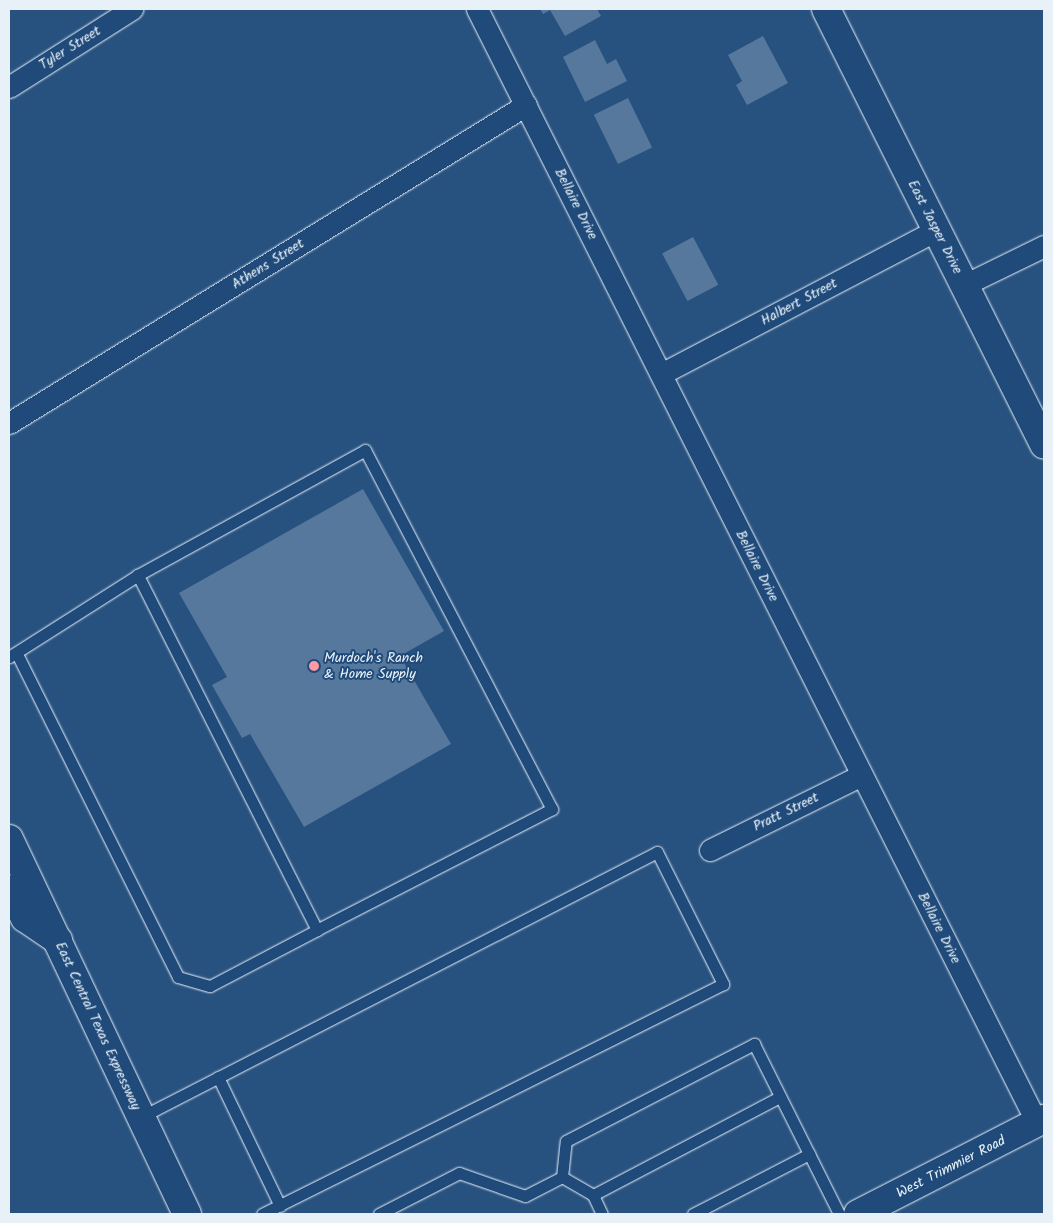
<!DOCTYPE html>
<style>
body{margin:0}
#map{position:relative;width:1053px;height:1223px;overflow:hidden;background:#27517f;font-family:Kalam,sans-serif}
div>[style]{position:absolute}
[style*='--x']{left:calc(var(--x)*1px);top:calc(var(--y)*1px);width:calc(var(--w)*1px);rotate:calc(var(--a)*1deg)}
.building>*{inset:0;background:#57789d;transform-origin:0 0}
.roads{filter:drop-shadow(0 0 1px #e8f1f8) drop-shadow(0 0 1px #e8f1f8)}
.lane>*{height:11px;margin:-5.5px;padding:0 5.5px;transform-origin:5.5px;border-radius:5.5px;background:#1f4a7a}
.street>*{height:21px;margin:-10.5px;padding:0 10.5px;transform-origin:10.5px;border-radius:10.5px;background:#1f4a7a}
.secondary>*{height:28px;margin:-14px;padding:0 14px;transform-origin:14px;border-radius:14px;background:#1f4a7a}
.highway>*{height:28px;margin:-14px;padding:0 14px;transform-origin:14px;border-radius:14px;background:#1f4a7a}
.dots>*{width:14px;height:14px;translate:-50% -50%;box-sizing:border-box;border:2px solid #1f4a7a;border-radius:50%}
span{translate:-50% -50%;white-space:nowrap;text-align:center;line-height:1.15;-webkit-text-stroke:4px #1f4a7a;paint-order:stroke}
.street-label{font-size:14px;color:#e8f1f8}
.poi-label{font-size:14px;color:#e8f1f8}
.left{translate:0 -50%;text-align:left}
.frame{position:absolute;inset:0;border:10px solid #e8f1f8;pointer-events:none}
</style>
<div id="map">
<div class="building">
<i style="clip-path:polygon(540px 9px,597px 9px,601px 16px,565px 36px,550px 10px,543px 14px)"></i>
<i style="clip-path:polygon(763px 36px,788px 83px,747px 105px,736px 85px,742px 81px,728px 55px)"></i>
<i style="clip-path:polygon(595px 40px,607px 64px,616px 59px,627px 81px,585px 102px,563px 57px)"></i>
<i style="left:628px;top:98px;width:55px;height:38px;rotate:64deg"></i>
<i style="left:693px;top:237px;width:54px;height:35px;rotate:62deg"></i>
<i style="clip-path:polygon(363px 489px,444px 631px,400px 656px,451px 744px,304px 827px,250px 734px,242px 738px,212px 685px,227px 677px,179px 593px)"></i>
</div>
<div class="roads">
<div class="lane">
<i style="--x:17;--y:654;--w:361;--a:63.5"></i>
<i style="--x:178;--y:977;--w:33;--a:16"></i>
<i style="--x:210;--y:986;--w:121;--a:-27.6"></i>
<i style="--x:9;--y:657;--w:153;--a:-32.4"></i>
<i style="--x:138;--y:575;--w:259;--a:-28.8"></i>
<i style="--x:365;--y:450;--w:405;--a:62.5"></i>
<i style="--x:552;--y:809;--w:264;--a:152.8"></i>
<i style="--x:317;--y:930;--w:398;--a:-116.8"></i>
<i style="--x:218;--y:1077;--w:143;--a:64.3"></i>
<i style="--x:141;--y:1117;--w:580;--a:-27.18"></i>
<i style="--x:657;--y:852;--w:148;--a:63.4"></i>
<i style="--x:723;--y:984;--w:515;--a:153.48"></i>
<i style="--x:562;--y:1177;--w:36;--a:-84"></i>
<i style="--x:566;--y:1141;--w:212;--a:-27.3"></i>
<i style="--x:754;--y:1044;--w:190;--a:63.4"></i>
<i style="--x:562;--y:1177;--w:36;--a:30"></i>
<i style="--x:593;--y:1195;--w:21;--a:65"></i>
<i style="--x:593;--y:1195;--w:211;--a:-27.7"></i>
<i style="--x:379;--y:1214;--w:90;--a:-27.1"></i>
<i style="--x:459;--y:1173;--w:70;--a:19.2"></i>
<i style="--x:525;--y:1196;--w:42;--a:-27.2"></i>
<i style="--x:693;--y:1214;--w:131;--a:-27.3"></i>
</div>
<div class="street">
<i style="--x:477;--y:9;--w:1247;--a:63.31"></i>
<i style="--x:9;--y:87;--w:146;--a:-32.4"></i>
<i style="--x:964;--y:285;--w:89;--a:-26"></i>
<i style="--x:661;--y:374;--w:310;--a:-27.6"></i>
<i style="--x:9;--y:423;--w:607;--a:-31.6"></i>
<i style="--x:710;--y:850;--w:169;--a:-26.3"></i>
</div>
<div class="secondary">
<i style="--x:826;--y:9;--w:487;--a:63.4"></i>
<i style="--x:9;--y:839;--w:415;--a:64.6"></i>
<i style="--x:858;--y:1214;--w:209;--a:-27.1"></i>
</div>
<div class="highway">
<i style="--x:9;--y:889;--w:33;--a:61"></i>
<i style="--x:25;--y:918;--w:40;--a:34"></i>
</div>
</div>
<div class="dots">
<i style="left:314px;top:666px;background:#ff9aa2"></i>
</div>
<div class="street-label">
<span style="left:70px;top:48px;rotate:-32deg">Tyler Street</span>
<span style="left:576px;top:204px;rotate:63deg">Bellaire Drive</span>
<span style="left:935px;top:227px;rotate:63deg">East Jasper Drive</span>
<span style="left:268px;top:264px;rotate:-32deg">Athens Street</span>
<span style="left:799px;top:302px;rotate:-28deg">Halbert Street</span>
<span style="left:757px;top:566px;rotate:63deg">Bellaire Drive</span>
<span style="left:786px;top:812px;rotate:-26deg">Pratt Street</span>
<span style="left:939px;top:928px;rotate:63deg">Bellaire Drive</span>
<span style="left:98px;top:1026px;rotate:65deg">East Central Texas Expressway</span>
<span style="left:951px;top:1167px;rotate:-27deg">West Trimmier Road</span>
</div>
<div class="poi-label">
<span class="left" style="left:324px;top:666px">Murdoch's Ranch<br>&amp; Home Supply</span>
</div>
<div class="frame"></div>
</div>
